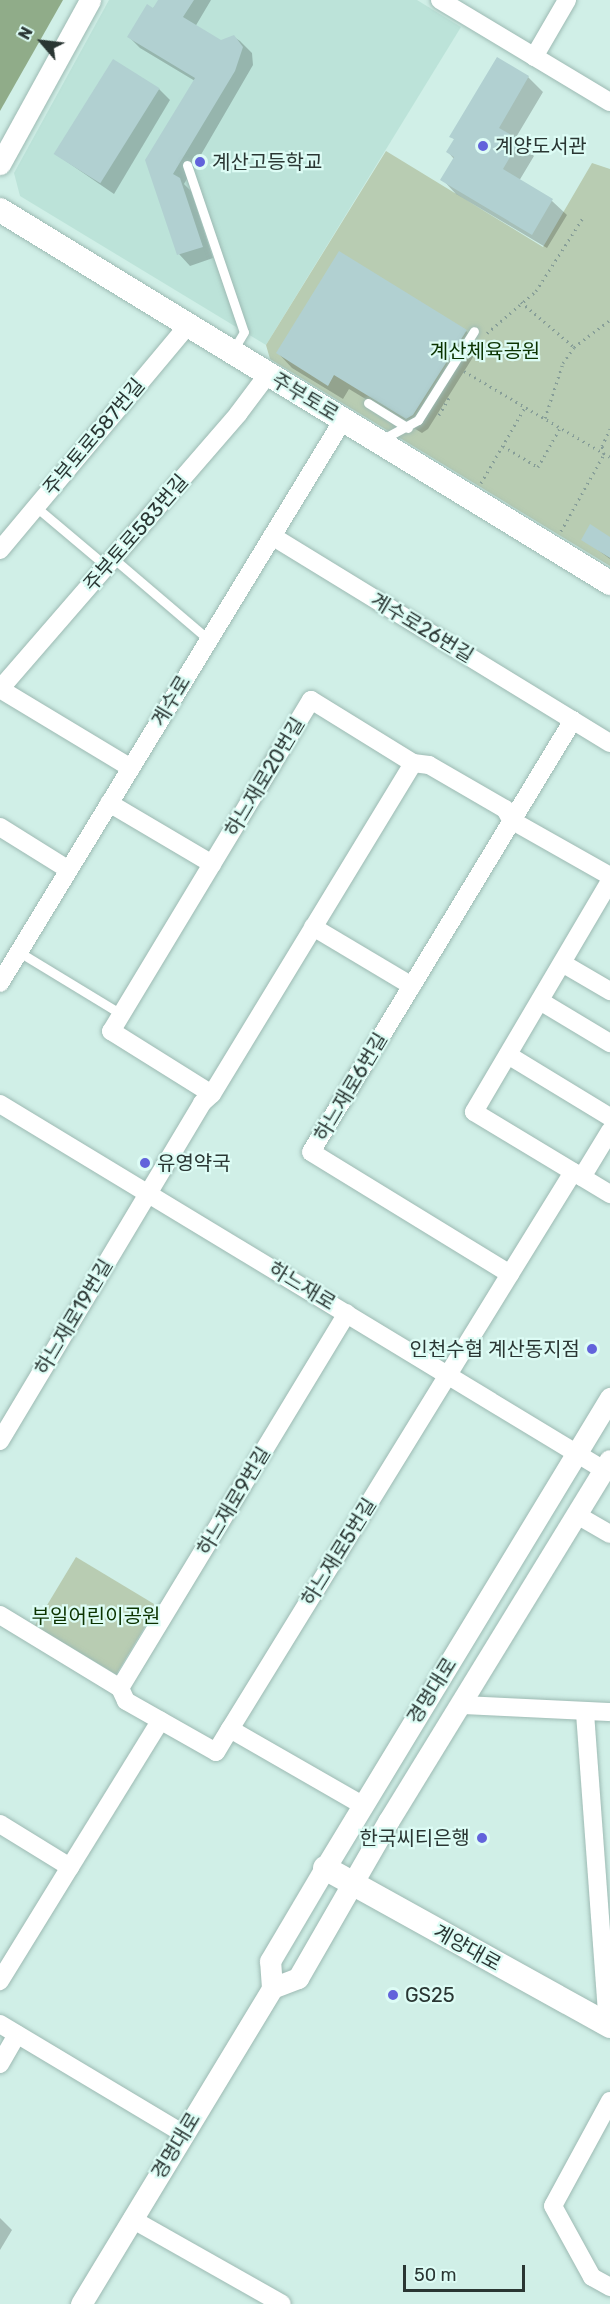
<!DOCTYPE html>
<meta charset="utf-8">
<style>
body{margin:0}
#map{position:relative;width:610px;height:2304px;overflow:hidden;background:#d0efe7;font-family:Rubik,"Noto Sans KR",sans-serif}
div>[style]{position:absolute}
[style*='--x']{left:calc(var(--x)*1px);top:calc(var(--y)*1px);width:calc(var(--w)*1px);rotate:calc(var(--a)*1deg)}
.built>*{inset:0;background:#bce3d9}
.green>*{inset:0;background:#b8ccb2;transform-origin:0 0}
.forest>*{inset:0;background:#90ac89}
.shadow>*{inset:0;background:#0003}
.building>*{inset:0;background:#b1d0d1;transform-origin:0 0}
.path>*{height:3px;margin-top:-1.5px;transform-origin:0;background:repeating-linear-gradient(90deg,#879e98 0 1.5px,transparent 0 6px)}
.roads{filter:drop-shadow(0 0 2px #9dbab3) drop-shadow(0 0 2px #9dbab3)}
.service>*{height:9px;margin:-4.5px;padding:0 4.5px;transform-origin:4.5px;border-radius:4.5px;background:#fff}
.minor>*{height:18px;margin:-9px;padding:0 9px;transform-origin:9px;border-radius:9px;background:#fff}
.tertiary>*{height:21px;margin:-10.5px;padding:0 10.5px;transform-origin:10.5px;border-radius:10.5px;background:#fff}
.secondary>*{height:24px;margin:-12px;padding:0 12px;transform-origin:12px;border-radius:12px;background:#fff}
.dots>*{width:16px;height:16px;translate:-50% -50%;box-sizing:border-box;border:3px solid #ddfcf5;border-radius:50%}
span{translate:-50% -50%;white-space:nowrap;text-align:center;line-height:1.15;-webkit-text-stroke:4.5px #ddfcf5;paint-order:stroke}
.poi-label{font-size:20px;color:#2a3633}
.left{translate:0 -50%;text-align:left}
.right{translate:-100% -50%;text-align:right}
.park-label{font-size:20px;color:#0b3300}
.street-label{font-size:20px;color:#2a3633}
.north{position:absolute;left:12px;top:12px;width:60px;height:60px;-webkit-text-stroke:4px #ddfcf5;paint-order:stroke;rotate:298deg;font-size:16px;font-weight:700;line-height:24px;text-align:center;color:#2a3633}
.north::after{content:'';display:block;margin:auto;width:21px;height:27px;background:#2a3633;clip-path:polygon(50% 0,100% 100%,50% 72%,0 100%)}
.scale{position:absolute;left:403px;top:2265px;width:122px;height:27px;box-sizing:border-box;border:3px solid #2a3633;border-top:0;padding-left:8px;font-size:18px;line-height:21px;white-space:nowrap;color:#2a3633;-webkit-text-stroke:4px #ddfcf5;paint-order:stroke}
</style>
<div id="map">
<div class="built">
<i style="clip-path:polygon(109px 0,417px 0,461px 27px,266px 345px,20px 196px,14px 173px)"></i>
</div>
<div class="green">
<i style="clip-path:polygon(386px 151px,543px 247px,592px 163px,610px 169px,610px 566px,270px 359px,266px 345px)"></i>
<i style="left:76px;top:1557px;width:95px;height:80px;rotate:31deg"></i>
</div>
<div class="forest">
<i style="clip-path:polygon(0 0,63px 0,0 111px)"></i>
</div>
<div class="shadow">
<i style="clip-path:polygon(160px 0,211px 0,195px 27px,221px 42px,234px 37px,240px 41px,252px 53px,253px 65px,184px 184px,191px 191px,213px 258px,190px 266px,179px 254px,147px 161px,195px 81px,140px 48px,129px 37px)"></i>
<i style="clip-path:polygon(528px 77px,543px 92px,515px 139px,534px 156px,519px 181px,552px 201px,567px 215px,547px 248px,456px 194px,442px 179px,454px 159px,448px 152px,455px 140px,451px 136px)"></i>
<i style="clip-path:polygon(159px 89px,170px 100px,114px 194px,57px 155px)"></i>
<i style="clip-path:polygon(466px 331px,480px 346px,428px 429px,422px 433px,349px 389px,343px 399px,292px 368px,278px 353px)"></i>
<i style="clip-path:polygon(610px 538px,610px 559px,583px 539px)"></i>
<i style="clip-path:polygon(0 2218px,12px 2230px,0 2250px)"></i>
</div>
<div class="building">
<i style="clip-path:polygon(158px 0,194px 0,183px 17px,221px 40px,234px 35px,243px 47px,235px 71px,173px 174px,180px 178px,203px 247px,177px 255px,145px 160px,195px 78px,127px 37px,147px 4px,153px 8px)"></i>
<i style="clip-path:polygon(497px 57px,529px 76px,499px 128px,520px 140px,503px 169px,553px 199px,532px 235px,440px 180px,454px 157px,446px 152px,454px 139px,449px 137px)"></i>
<i style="left:113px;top:59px;width:55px;height:112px;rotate:32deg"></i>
<i style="clip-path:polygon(339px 251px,467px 330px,413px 415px,406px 419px,334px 375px,328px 386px,276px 353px)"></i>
<i style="clip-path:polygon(590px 524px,610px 537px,610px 558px,581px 540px)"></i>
</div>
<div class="path">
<i style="--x:521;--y:302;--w:70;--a:40.3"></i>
<i style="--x:487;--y:333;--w:65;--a:-40.6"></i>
<i style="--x:536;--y:291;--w:89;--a:-57.4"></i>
<i style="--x:464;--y:371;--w:169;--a:30.5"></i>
<i style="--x:439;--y:415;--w:22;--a:-60"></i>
<i style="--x:545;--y:418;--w:58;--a:-71.9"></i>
<i style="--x:563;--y:363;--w:19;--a:-55"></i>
<i style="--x:574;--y:347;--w:45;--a:-36.9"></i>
<i style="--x:503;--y:446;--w:41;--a:31"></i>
<i style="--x:538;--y:467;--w:45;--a:-60.6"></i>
<i style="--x:481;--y:483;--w:88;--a:-59.9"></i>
<i style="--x:561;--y:531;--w:88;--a:-60.8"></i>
<i style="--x:604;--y:454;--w:8;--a:-104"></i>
<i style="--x:602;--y:446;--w:19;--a:-65"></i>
</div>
<div class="roads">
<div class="service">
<i style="--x:187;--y:165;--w:176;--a:71.2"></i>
<i style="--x:244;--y:332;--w:21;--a:121"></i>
<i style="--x:368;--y:403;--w:47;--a:32"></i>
<i style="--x:381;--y:440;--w:42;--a:-28.4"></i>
<i style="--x:418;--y:420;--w:105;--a:-57.8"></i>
<i style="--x:36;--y:507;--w:92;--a:40.1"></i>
<i style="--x:113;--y:558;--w:126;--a:40.5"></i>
<i style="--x:19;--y:952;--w:119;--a:31.3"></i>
</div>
<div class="minor">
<i style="--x:440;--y:0;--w:198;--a:31"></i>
<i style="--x:534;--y:57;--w:66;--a:-59.9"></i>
<i style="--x:272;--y:536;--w:396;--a:31.5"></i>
<i style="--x:0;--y:550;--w:293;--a:-50.1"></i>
<i style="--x:0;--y:689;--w:364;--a:-49.1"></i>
<i style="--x:238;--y:414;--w:50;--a:-53.1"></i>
<i style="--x:0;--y:689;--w:153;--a:31.1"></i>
<i style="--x:413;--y:763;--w:16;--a:7"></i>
<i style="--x:429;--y:765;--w:88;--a:30.1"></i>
<i style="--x:505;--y:809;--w:13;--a:61"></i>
<i style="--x:511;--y:820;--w:114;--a:29.5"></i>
<i style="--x:109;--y:803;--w:120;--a:30.6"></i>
<i style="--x:0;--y:827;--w:81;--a:31.9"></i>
<i style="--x:610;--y:881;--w:268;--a:120.5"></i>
<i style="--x:474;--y:1112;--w:159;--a:31.1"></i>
<i style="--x:313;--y:927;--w:115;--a:30.8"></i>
<i style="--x:562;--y:963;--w:56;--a:30.3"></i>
<i style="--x:0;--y:983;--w:659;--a:-58.65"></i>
<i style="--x:540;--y:1001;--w:82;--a:31"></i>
<i style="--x:508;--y:1055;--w:119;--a:31.3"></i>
<i style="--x:0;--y:1104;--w:706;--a:31.21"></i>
<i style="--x:582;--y:1177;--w:54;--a:-58.7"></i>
<i style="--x:510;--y:1274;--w:120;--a:-58.3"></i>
<i style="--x:0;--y:1441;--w:394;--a:-59.1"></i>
<i style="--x:202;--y:1103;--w:13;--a:-42"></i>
<i style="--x:212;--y:1094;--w:387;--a:-58.7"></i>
<i style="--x:413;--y:763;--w:120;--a:-148.3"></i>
<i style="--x:311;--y:700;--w:387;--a:121.1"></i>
<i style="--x:111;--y:1031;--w:119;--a:32"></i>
<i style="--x:577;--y:1515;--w:38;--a:30"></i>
<i style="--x:0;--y:1615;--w:140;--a:31.3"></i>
<i style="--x:120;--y:1688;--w:14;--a:65"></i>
<i style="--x:126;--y:1701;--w:103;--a:29.5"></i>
<i style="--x:216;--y:1752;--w:27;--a:-59"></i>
<i style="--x:230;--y:1729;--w:152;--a:29.9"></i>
<i style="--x:120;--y:1688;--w:438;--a:-58.8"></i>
<i style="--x:462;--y:1705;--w:148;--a:2.7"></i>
<i style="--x:585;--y:1713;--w:313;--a:85.8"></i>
<i style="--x:230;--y:1729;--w:534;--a:-58.39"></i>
<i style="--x:510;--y:1274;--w:233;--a:-148.5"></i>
<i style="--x:311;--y:1152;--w:505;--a:-58.76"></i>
<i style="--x:0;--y:1824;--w:82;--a:31.6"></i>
<i style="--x:70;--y:1867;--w:134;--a:121.6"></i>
<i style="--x:70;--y:1867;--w:172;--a:-58.3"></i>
<i style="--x:0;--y:2024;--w:214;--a:30.9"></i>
<i style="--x:0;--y:2064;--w:34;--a:-60"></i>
<i style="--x:610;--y:2101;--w:119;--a:118.5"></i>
<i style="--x:553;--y:2206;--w:81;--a:61.2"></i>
<i style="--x:592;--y:2277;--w:21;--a:29"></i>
<i style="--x:132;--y:2219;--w:172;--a:29.5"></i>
</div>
<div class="tertiary">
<i style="--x:0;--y:164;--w:187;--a:-61.2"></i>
<i style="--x:272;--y:1988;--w:28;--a:-21"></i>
<i style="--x:298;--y:1978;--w:182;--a:-60.1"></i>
<i style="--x:389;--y:1820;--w:422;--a:-58.5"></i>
<i style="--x:81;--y:2304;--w:369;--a:-58.8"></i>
<i style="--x:272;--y:1988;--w:27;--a:-94"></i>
<i style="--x:270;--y:1961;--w:108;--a:-59.4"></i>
<i style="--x:325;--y:1868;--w:550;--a:-58.77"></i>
</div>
<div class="secondary">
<i style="--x:0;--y:210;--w:715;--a:31.44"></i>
<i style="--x:325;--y:1868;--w:326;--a:29"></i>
</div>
</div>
<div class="dots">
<i style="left:483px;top:146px;background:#6263db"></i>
<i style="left:200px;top:162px;background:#6263db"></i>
<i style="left:145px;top:1163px;background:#6263db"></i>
<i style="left:592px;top:1349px;background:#6263db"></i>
<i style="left:482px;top:1838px;background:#6263db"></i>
<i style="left:393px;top:1995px;background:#6263db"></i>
</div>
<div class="poi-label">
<span class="left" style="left:495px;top:146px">계양도서관</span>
<span class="left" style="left:212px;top:162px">계산고등학교</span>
<span class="left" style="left:157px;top:1163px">유영약국</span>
<span class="right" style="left:580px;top:1349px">인천수협 계산동지점</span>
<span class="right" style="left:470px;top:1838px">한국씨티은행</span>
<span class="left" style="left:405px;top:1995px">GS25</span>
</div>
<div class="park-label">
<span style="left:485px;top:351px">계산체육공원</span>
<span style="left:96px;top:1616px">부일어린이공원</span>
</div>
<div class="street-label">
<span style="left:305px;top:397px;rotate:31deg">주부토로</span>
<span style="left:94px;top:437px;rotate:-50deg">주부토로587번길</span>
<span style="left:136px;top:533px;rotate:-49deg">주부토로583번길</span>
<span style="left:422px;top:628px;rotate:31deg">계수로26번길</span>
<span style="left:171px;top:701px;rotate:-59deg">계수로</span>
<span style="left:265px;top:777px;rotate:-59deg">하느재로20번길</span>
<span style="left:351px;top:1087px;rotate:-59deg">하느재로6번길</span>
<span style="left:302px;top:1286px;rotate:31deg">하느재로</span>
<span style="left:74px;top:1317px;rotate:-59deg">하느재로19번길</span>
<span style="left:234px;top:1501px;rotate:-59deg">하느재로9번길</span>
<span style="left:339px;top:1552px;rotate:-58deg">하느재로5번길</span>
<span style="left:432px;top:1691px;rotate:-58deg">경명대로</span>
<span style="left:467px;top:1948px;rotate:29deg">계양대로</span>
<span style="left:176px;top:2146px;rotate:-59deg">경명대로</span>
</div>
<div class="north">N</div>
<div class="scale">50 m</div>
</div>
